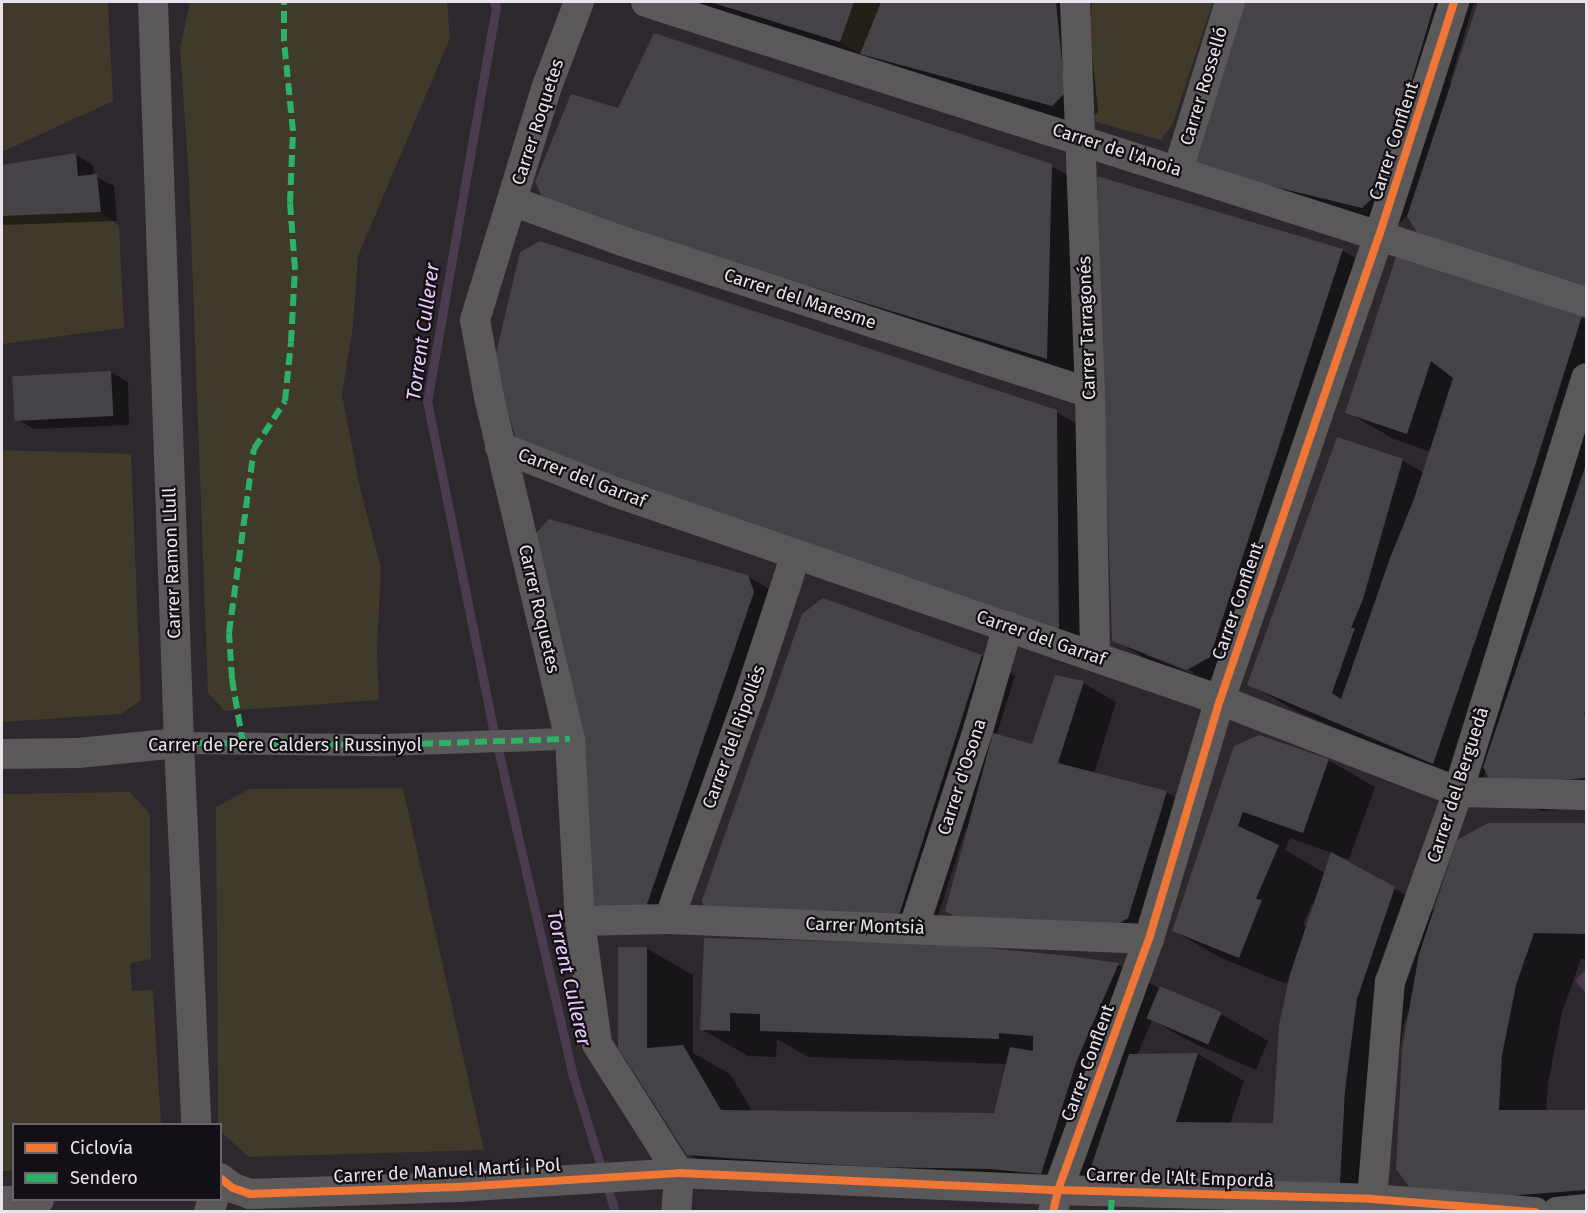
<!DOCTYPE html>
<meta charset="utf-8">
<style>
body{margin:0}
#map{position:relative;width:1588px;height:1213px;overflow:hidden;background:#2c282e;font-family:"Fira Sans",sans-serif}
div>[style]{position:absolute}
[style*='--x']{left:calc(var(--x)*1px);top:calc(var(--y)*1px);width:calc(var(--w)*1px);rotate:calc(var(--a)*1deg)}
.green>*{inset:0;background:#403a2b}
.water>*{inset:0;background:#4a3b51}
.shadow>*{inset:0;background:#0007}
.stream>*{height:9px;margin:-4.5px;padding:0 4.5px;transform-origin:4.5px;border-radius:4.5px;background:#4a3b51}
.building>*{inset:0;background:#464348;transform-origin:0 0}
.pedestrian>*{height:22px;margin:-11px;padding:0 11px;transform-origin:11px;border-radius:11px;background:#5a5858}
.minor>*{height:30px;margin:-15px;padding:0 15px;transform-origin:15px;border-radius:15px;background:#5a5858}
.quiet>*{height:6px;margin-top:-3px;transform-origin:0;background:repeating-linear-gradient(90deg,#2db169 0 12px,transparent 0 18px)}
.cycleway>*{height:8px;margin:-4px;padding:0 4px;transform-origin:4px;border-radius:4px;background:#f07635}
span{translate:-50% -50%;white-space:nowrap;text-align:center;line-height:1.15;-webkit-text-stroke:4.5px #131015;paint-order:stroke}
.street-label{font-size:18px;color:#e9e3ec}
.water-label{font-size:20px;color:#eacafa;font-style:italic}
.frame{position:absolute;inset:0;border:3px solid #e9e3ec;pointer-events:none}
.legend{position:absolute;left:12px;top:1123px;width:210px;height:78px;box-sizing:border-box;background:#131015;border:2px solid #69646b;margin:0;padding:8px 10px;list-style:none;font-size:18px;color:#e9e3ec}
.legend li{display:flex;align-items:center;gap:12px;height:30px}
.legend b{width:30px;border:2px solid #69646b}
</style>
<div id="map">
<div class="green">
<i style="clip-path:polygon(2px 2px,108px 2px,113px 101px,2px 152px)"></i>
<i style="clip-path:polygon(190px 2px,447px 2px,450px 38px,358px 256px,353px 325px,342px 395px,360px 488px,381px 568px,377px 650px,379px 700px,225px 711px,208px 693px,189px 181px,180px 48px)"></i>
<i style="clip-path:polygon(854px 2px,881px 2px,860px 54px,840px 42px)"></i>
<i style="clip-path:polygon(1092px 2px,1213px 2px,1173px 123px,1161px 140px,1096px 122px,1086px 96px)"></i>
<i style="clip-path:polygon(101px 212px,119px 226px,124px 328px,2px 344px,2px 216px)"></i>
<i style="clip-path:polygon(2px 450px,131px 454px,141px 700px,121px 714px,2px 722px)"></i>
<i style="clip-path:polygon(403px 788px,484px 1150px,249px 1157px,221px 1132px,220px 1124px,218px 1124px,216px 807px,250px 789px)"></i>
<i style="clip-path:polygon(130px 792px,150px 814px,151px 959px,130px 963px,132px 991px,153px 990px,161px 1124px,14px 1124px,13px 1171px,2px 1171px,2px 794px)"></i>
</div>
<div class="water">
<i style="clip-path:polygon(1586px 969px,1586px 993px,1575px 981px)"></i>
</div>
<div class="shadow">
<i style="clip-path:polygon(684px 2px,1087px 2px,1098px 112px,1086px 125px,895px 72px)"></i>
<i style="clip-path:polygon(1244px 2px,1474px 2px,1450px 82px,1453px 83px,1480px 2px,1586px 2px,1586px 294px,1408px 215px,1396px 226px,1236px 187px)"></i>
<i style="clip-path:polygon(619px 110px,1051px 166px,1085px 185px,1080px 377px,547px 204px)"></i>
<i style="clip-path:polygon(76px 155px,93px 165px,94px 176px,114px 186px,117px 221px,2px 225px,2px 167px)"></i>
<i style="clip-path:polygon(evenodd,1098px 178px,1343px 251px,1376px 270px,1221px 688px,1147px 659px,1114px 640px,1098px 178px,1145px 652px,1194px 672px,1193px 674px,1145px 655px,1145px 652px)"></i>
<i style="clip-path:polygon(1398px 256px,1586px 320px,1586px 807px,1541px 811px,1494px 784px,1486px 770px,1480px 789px,1296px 711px,1249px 684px,1402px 460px,1424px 473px,1431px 452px,1394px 439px,1347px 412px)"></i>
<i style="clip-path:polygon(111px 372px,128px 382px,129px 425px,34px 429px,17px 419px)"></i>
<i style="clip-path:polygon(1056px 412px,1090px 431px,1092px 649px,552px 461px)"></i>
<i style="clip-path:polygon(747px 576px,781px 596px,679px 928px,629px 926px)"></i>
<i style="clip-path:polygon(823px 599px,982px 656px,1015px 676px,996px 736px,1032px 746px,1083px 683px,1116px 702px,1094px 774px,1166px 792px,1199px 811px,1147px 946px,966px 828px,933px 931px,738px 930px)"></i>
<i style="clip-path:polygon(evenodd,1235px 747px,1328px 760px,1375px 787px,1349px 859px,1333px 855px,1435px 911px,1489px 824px,1586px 826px,1586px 959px,1581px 959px,1562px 1012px,1548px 1083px,1546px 1111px,1586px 1111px,1586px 1212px,1450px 1212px,1409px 1010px,1403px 1026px,1391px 1118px,1387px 1210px,736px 1181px,688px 1154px,619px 1047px,646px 948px,693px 975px,693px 1053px,730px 1074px,752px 1111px,995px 1115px,1008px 1064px,808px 1057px,777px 1039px,776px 1057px,748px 1056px,701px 1029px,705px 940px,1118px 965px,1160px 989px,1221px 1014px,1268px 1041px,1256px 1070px,1195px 1044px,1152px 1020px,1137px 1056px,1198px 1054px,1244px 1081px,1230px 1124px,1274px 1124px,1291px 976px,1286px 984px,1221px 958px,1174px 931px,1235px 747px,1290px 838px,1332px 853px,1325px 873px,1285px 850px,1290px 838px,1235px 747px,1312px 904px,1314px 905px,1307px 927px,1303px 925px,1312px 904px)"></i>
</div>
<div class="stream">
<i style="--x:494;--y:2;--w:5;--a:68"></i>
<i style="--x:496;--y:7;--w:400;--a:99.9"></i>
<i style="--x:427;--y:401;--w:343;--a:78.6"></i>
<i style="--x:498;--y:749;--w:332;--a:77.1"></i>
<i style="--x:572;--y:1073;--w:145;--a:72.8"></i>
</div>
<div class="building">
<i style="clip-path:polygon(710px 2px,854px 2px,840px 42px)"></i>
<i style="clip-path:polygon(881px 2px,1056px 2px,1065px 93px,1052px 106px,860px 54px)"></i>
<i style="clip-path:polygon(1242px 2px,1435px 2px,1378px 193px,1362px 208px,1201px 169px,1190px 158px)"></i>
<i style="clip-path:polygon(1478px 2px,1586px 2px,1586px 287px,1417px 233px,1407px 216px)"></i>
<i style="clip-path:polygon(654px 33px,1052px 164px,1047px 359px,546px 205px,535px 182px,571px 94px,618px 108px)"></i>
<i style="clip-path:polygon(76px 153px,78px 176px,97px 174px,101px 212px,2px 216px,2px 165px)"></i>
<i style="clip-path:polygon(1097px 176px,1343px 249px,1210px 657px,1187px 670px,1112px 641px)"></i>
<i style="clip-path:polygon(540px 241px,1057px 410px,1059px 631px,517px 443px,494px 362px,520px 252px)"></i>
<i style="clip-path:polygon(1397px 254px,1582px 316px,1533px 472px,1433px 764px,1247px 685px,1337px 437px,1403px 459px,1363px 599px,1351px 628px,1355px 628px,1332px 693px,1341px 699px,1390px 558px,1414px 499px,1453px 378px,1431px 361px,1407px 434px,1345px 413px)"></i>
<i style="left:111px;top:371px;width:45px;height:99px;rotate:87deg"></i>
<i style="clip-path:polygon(1586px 464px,1586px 708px,1584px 715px,1586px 715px,1586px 778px,1493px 785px,1483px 767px)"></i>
<i style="clip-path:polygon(549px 519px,748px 575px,754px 592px,645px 910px,595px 908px,534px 535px)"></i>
<i style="clip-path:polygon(823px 598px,982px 655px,900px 912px,887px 921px,704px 912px,702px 900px,802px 614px)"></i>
<i style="clip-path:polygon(1055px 675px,1084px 681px,1058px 763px,1167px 791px,1128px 918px,1113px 927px,959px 919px,945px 911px,993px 733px,1032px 744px)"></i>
<i style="clip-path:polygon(1259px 735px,1329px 759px,1303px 833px,1243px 812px,1238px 826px,1279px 845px,1256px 899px,1262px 900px,1239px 958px,1172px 931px,1234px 746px)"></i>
<i style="clip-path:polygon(1488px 823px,1586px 823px,1586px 934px,1534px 933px,1516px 985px,1502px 1055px,1499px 1110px,1586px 1110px,1586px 1190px,1494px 1197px,1414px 1193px,1396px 1169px,1402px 1049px,1419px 954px,1457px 840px)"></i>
<i style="clip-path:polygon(1331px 852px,1395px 887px,1357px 999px,1345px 1090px,1340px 1184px,1088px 1176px,1129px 1054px,1198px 1053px,1176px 1122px,1273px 1123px,1279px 1025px,1290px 974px)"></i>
<i style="clip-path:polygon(704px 938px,946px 944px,1069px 956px,1119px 963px,1077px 1060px,1041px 1174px,990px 1169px,874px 1167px,726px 1158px,687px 1155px,618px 1048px,618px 947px,647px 947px,647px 1048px,683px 1045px,721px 1110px,994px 1113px,1010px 1047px,1033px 1051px,1033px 1036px,999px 1033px,999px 1039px,760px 1031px,760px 1014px,730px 1013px,730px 1031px,700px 1030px)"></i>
<i style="left:1160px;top:986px;width:67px;height:35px;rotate:23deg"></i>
</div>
<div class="pedestrian">
<i style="--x:179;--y:743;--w:206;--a:0.6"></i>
<i style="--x:385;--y:745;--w:185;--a:-1.9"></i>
</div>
<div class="minor">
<i style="--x:153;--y:2;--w:741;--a:87.99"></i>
<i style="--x:179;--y:743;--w:381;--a:87.4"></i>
<i style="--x:579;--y:2;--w:93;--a:110.8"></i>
<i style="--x:546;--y:89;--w:242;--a:107.1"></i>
<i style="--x:475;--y:320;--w:78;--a:79.7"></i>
<i style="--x:489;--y:397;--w:351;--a:76.7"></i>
<i style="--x:570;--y:739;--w:182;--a:86.9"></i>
<i style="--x:580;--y:921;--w:124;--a:82.1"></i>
<i style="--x:597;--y:1044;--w:153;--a:57.6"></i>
<i style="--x:679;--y:1173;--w:39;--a:94"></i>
<i style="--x:646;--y:2;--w:987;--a:17.7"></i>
<i style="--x:1075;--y:2;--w:391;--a:87.8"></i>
<i style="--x:1090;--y:393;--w:262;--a:88.9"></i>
<i style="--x:1178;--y:170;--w:176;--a:-72.8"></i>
<i style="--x:512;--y:201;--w:117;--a:20"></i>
<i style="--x:622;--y:241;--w:492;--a:18"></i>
<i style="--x:500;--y:447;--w:123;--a:21.4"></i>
<i style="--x:615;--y:492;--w:640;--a:18.97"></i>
<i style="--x:1220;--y:700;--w:255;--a:21.1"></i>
<i style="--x:1458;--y:792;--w:128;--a:1.3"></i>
<i style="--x:2;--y:754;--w:76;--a:-0.8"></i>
<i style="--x:78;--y:753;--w:101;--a:-5.7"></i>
<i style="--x:669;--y:919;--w:242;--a:-70.2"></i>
<i style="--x:751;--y:691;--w:144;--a:-71.8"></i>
<i style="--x:580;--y:921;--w:89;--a:-1.3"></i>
<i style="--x:669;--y:919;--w:480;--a:2.4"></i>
<i style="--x:914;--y:927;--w:207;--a:-72"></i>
<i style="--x:978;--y:730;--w:108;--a:-73.9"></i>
<i style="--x:220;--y:1178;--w:16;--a:38"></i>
<i style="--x:233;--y:1188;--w:18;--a:19"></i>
<i style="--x:250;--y:1194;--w:208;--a:-1.9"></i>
<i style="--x:458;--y:1187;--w:221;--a:-3.6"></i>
<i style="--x:679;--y:1173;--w:379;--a:2.6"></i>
<i style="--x:1058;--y:1190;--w:314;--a:1.6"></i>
<i style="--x:1372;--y:1199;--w:164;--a:4.6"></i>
<i style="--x:1372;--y:1199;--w:218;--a:-85.3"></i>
<i style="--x:1390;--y:982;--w:202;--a:-70.3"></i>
<i style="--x:1458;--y:792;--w:433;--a:-72.8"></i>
<i style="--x:2;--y:1201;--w:37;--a:-2"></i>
<i style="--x:209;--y:1212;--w:13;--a:-72"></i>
<i style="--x:1053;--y:1212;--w:23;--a:-77"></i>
<i style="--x:1058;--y:1190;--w:267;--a:-70.1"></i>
<i style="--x:1149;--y:939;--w:249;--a:-73.5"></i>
<i style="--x:1220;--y:700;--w:490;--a:-71.1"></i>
<i style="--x:1379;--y:236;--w:246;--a:-72.2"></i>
<i style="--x:1557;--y:1212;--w:29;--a:-6"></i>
</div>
<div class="quiet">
<i style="--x:179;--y:743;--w:206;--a:0.6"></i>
<i style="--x:385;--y:745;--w:185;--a:-1.9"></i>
<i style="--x:243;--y:744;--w:66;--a:-99.6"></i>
<i style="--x:232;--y:679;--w:46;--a:-93.7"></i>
<i style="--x:229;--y:633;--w:186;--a:-82.3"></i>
<i style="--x:254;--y:449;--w:57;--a:-57.1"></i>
<i style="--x:285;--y:401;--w:59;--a:-84.2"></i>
<i style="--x:291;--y:342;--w:73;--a:-86.9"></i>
<i style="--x:295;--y:269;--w:66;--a:-94.3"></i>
<i style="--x:290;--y:203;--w:72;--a:-87.6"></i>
<i style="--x:293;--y:131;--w:90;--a:-95.7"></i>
<i style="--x:284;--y:41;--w:39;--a:-90"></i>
<i style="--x:1111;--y:1212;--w:22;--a:-87"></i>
</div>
<div class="cycleway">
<i style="--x:220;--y:1178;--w:16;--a:38"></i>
<i style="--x:233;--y:1188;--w:18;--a:19"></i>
<i style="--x:250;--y:1194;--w:208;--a:-1.9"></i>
<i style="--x:458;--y:1187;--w:221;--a:-3.6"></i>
<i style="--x:679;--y:1173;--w:379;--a:2.6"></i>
<i style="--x:1058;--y:1190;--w:314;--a:1.6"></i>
<i style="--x:1372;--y:1199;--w:164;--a:4.6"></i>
<i style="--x:1053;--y:1212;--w:23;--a:-77"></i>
<i style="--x:1058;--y:1190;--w:267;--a:-70.1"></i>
<i style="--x:1149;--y:939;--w:249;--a:-73.5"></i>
<i style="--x:1220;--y:700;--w:490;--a:-71.1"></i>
<i style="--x:1379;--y:236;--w:246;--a:-72.2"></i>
</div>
<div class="street-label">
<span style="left:1204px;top:86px;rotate:-73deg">Carrer Rosselló</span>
<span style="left:538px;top:122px;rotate:-72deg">Carrer Roquetes</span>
<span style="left:1394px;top:141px;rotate:-72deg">Carrer Conflent</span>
<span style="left:1117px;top:150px;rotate:18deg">Carrer de l'Anoia</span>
<span style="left:800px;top:299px;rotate:18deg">Carrer del Maresme</span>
<span style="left:1087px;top:328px;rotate:-92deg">Carrer Tarragonés</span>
<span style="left:582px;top:478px;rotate:21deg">Carrer del Garraf</span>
<span style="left:172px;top:563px;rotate:-92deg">Carrer Ramon Llull</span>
<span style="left:1238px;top:601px;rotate:-71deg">Carrer Conflent</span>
<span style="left:539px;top:609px;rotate:77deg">Carrer Roquetes</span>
<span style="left:1041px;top:638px;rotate:19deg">Carrer del Garraf</span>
<span style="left:734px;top:737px;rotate:-70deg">Carrer del Ripollés</span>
<span style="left:285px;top:745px">Carrer de Pere Calders i Russinyol</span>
<span style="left:962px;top:777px;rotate:-72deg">Carrer d'Osona</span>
<span style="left:1458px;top:785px;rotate:-72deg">Carrer del Berguedà</span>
<span style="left:865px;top:926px;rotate:2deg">Carrer Montsià</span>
<span style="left:1088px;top:1063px;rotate:-70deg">Carrer Conflent</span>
<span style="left:447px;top:1171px;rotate:-3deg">Carrer de Manuel Martí i Pol</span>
<span style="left:1180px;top:1178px;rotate:2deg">Carrer de l'Alt Empordà</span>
</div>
<div class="water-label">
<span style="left:423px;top:332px;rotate:-82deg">Torrent Cullerer</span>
<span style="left:569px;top:978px;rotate:77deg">Torrent Cullerer</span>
</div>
<div class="frame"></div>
<ul class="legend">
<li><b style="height:8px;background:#f07635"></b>Ciclovía</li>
<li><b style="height:8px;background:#2db169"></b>Sendero</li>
</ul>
</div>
